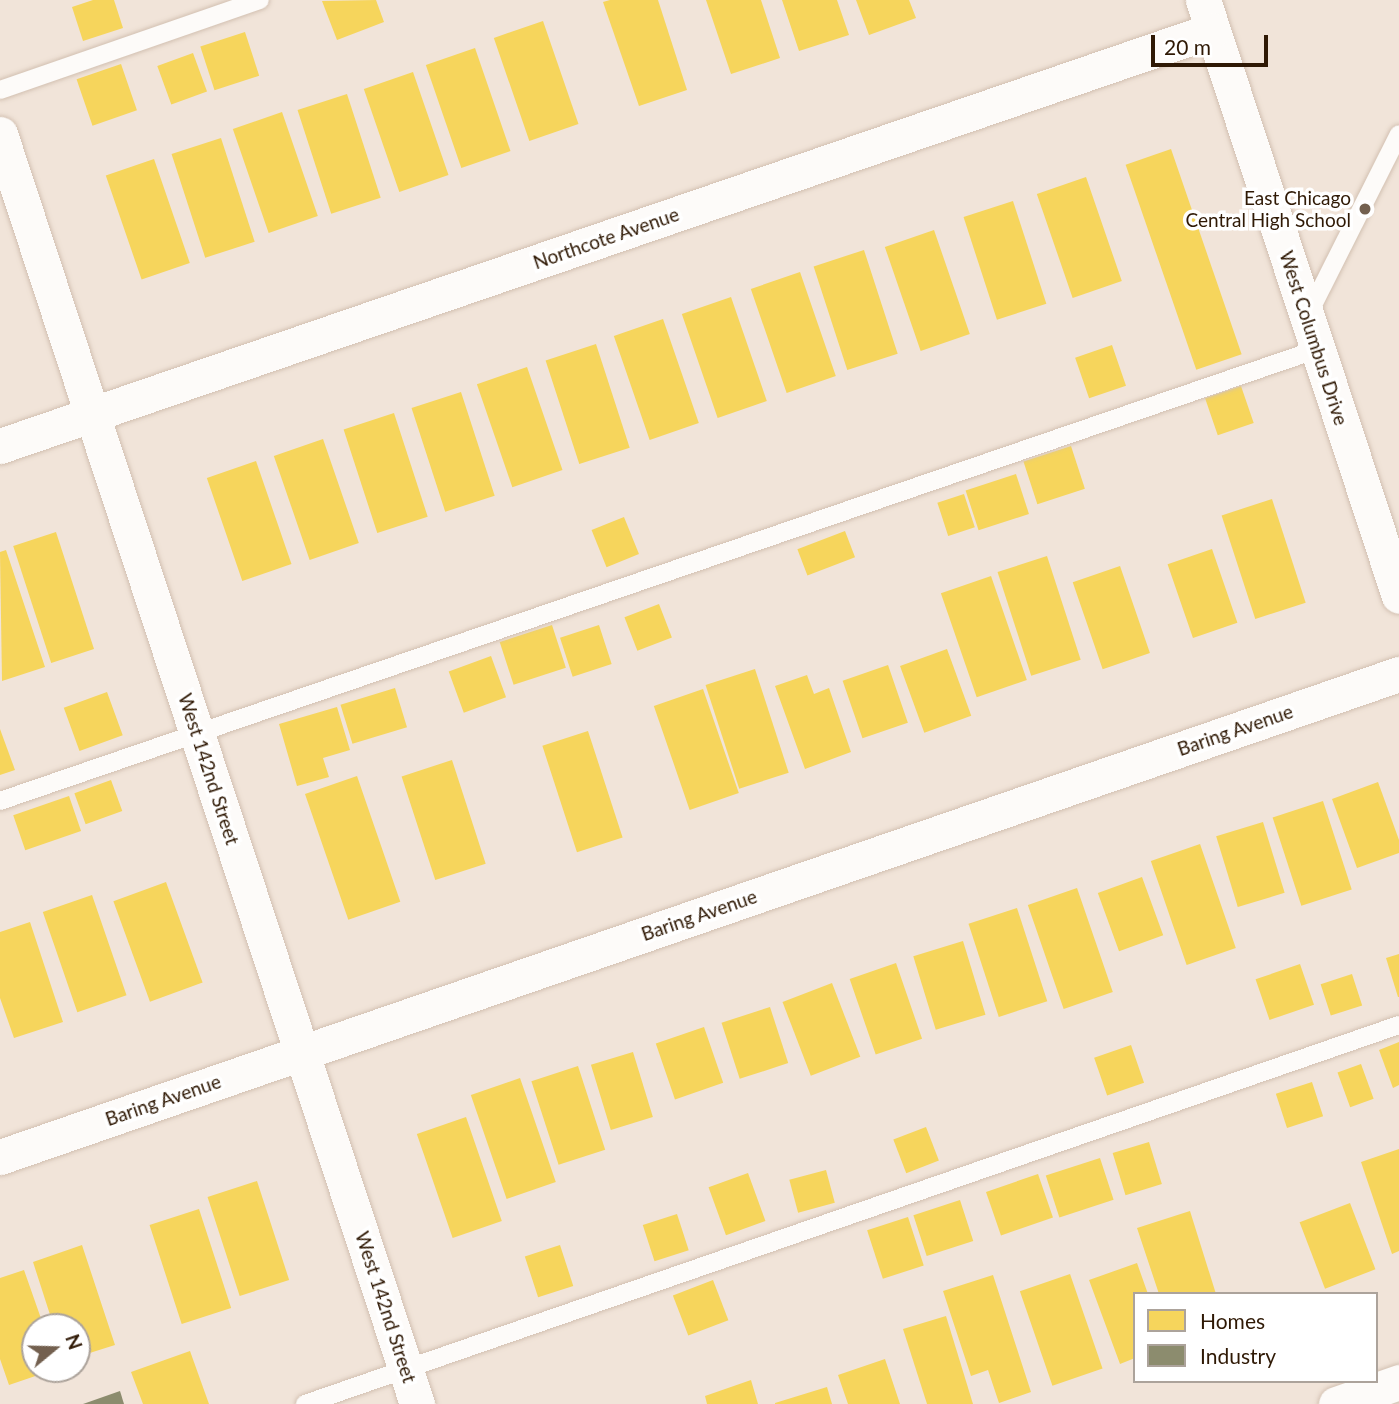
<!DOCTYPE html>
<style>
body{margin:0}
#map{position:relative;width:1399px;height:1404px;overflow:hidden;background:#f1e4d9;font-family:Lato,sans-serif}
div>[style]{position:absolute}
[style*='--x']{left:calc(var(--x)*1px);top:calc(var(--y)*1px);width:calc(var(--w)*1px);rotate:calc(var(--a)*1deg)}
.homes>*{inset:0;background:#f6d55c;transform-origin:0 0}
.industry>*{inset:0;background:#8c8c6e}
.roads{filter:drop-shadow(0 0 2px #d2c0b1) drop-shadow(0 0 2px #d2c0b1)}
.service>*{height:18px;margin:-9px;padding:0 9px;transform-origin:9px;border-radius:9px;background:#fdfbf9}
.minor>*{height:35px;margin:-17.5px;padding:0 17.5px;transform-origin:17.5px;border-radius:17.5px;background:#fdfbf9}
.dots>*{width:19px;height:19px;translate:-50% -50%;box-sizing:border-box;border:4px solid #fff;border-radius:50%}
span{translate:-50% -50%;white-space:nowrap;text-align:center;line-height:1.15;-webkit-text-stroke:7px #fff;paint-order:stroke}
.poi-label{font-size:19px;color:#2f1905}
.right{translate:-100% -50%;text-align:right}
.street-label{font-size:19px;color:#2f1905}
.legend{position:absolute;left:1133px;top:1292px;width:245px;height:91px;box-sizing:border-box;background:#fff;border:2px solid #aca39b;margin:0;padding:9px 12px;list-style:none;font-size:21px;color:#2f1905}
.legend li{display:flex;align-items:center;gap:14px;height:35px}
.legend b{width:35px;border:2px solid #aca39b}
.north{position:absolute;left:21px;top:1313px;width:70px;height:70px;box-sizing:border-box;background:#fff;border:2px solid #aca39b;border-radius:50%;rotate:71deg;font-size:19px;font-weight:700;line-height:28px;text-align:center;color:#2f1905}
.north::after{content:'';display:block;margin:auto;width:24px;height:32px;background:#73604f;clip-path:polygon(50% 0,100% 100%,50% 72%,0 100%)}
.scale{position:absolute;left:1151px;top:35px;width:117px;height:32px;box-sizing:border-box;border:4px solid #2f1905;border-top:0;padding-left:9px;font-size:21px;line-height:24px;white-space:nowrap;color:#2f1905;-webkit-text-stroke:5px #fff;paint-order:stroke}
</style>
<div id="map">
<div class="homes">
<i style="clip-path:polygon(93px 0,114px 0,123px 28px,83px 41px,72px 7px)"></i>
<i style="clip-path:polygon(376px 0,384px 22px,337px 40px,322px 1px)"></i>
<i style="clip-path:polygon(610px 0,658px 0,687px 90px,639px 106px,603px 2px)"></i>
<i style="clip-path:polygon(706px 0,761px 0,780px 58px,731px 74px)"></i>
<i style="clip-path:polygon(782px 0,837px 0,849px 35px,799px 51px)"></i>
<i style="clip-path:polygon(856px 0,909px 0,916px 18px,869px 35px)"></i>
<i style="left:543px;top:21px;width:109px;height:52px;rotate:71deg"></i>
<i style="left:245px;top:32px;width:46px;height:47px;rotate:72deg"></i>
<i style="left:475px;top:48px;width:109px;height:52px;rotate:71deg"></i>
<i style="left:193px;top:53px;width:41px;height:38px;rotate:70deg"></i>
<i style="left:121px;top:64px;width:49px;height:47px;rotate:71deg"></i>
<i style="left:413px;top:72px;width:109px;height:52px;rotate:71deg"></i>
<i style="left:347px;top:94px;width:109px;height:52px;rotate:72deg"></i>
<i style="left:282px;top:112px;width:110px;height:52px;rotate:71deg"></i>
<i style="left:221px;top:138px;width:109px;height:52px;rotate:72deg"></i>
<i style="left:1171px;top:149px;width:217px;height:48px;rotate:71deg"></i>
<i style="left:154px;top:159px;width:110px;height:51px;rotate:71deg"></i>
<i style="left:1086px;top:177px;width:110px;height:52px;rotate:71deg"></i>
<i style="left:1013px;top:201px;width:108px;height:52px;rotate:72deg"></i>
<i style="left:934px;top:230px;width:110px;height:52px;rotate:71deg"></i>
<i style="left:864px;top:250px;width:109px;height:53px;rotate:72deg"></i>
<i style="left:800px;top:272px;width:110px;height:52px;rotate:71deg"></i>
<i style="left:731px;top:297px;width:110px;height:52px;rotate:71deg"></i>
<i style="left:663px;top:319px;width:110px;height:52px;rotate:71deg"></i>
<i style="left:596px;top:344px;width:109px;height:53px;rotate:72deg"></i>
<i style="left:1112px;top:345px;width:43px;height:39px;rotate:71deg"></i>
<i style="left:527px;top:367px;width:109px;height:53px;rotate:71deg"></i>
<i style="left:1241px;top:386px;width:39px;height:38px;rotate:71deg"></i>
<i style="left:461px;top:392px;width:109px;height:52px;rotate:72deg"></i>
<i style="left:394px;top:413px;width:109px;height:53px;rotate:72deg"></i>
<i style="left:323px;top:439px;width:110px;height:52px;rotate:71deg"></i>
<i style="left:1071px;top:446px;width:45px;height:50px;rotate:72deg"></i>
<i style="left:256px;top:461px;width:109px;height:52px;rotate:71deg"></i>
<i style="left:1016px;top:474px;width:42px;height:53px;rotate:72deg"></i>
<i style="left:964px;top:494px;width:35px;height:28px;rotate:72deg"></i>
<i style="left:1272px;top:499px;width:109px;height:53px;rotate:72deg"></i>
<i style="left:624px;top:517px;width:40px;height:35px;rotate:68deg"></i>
<i style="left:845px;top:531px;width:28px;height:51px;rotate:69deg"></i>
<i style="left:56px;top:532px;width:123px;height:45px;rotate:72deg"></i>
<i style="left:1212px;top:549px;width:78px;height:47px;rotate:71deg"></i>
<i style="clip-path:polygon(6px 550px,45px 667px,2px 681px,0 552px)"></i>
<i style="left:1047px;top:556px;width:109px;height:52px;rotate:72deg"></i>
<i style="left:1120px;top:566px;width:92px;height:50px;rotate:71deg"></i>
<i style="left:991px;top:576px;width:110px;height:53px;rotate:71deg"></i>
<i style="left:659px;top:604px;width:36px;height:37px;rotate:69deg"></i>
<i style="left:552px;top:625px;width:45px;height:55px;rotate:72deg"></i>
<i style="left:599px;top:625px;width:41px;height:41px;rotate:72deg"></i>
<i style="left:947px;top:649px;width:71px;height:50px;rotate:70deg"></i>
<i style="left:491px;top:656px;width:44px;height:45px;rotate:70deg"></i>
<i style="left:888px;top:665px;width:61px;height:48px;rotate:71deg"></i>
<i style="left:755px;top:669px;width:109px;height:52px;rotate:72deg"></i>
<i style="clip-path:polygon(807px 675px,814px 694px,829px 688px,851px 752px,805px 769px,775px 686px)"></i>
<i style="left:395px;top:688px;width:41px;height:57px;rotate:73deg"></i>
<i style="left:703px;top:689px;width:110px;height:52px;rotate:71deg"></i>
<i style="left:107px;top:692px;width:46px;height:46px;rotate:70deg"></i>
<i style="clip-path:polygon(337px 707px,350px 750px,323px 758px,329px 777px,297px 786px,279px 724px)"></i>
<i style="clip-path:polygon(0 729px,15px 770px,0 775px)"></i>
<i style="left:588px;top:731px;width:112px;height:48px;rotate:72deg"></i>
<i style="left:452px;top:760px;width:109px;height:53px;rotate:72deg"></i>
<i style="left:357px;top:776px;width:133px;height:55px;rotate:71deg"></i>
<i style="left:111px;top:780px;width:33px;height:39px;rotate:70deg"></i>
<i style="clip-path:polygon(1378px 782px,1399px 840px,1399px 853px,1357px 868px,1332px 799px)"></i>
<i style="left:69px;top:796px;width:37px;height:59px;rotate:71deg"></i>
<i style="left:1323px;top:801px;width:93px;height:53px;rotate:72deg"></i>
<i style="left:1263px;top:822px;width:74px;height:49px;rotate:73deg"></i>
<i style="left:1200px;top:844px;width:110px;height:52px;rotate:71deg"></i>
<i style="left:1142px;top:877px;width:62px;height:47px;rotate:70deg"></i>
<i style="left:166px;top:882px;width:107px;height:56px;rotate:70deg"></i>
<i style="left:1077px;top:888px;width:110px;height:52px;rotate:71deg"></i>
<i style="left:92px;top:895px;width:106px;height:52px;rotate:71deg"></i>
<i style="left:1017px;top:908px;width:98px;height:51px;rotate:72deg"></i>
<i style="clip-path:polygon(30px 922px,63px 1022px,14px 1038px,0 998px,0 932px)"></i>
<i style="left:963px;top:941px;width:77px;height:52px;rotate:73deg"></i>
<i style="clip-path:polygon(1399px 954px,1399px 997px,1398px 997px,1386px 958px)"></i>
<i style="left:896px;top:963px;width:80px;height:49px;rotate:71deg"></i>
<i style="left:1300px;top:964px;width:43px;height:47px;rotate:71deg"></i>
<i style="left:1352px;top:974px;width:33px;height:33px;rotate:72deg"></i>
<i style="left:832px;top:983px;width:79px;height:53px;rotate:69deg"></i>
<i style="left:770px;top:1007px;width:59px;height:51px;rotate:72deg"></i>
<i style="left:704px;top:1027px;width:59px;height:51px;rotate:71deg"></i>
<i style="clip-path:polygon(1399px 1042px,1399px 1085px,1393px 1088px,1379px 1050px)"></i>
<i style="left:1131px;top:1045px;width:40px;height:39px;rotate:71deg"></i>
<i style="left:633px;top:1052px;width:68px;height:44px;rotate:73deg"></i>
<i style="left:1361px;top:1064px;width:37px;height:25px;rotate:70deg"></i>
<i style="left:578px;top:1066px;width:88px;height:49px;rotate:72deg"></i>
<i style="left:520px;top:1078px;width:110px;height:52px;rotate:71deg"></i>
<i style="left:1312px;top:1082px;width:36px;height:38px;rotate:72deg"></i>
<i style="left:466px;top:1117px;width:110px;height:52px;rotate:71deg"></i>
<i style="left:926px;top:1127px;width:36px;height:35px;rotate:69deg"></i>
<i style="left:1149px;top:1142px;width:44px;height:38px;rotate:73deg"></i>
<i style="clip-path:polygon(1399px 1149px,1399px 1251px,1392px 1254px,1361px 1162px)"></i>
<i style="left:1100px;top:1158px;width:44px;height:57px;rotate:72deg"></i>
<i style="left:826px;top:1170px;width:34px;height:38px;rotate:75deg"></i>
<i style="left:748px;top:1173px;width:51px;height:42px;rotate:70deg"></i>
<i style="left:1038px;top:1174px;width:46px;height:55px;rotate:71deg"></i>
<i style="left:257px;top:1181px;width:104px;height:52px;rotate:72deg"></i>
<i style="left:960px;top:1200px;width:43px;height:49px;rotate:72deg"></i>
<i style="left:1350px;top:1203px;width:71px;height:54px;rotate:69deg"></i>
<i style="left:199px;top:1209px;width:104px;height:52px;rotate:72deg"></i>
<i style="clip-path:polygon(1190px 1211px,1216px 1294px,1159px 1294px,1137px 1228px)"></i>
<i style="left:677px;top:1214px;width:38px;height:36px;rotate:72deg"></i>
<i style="left:908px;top:1217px;width:51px;height:43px;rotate:72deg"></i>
<i style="clip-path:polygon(82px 1245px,115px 1345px,77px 1357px,77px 1327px,54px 1327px,33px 1262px)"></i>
<i style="left:560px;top:1245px;width:43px;height:37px;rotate:72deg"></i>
<i style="clip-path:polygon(1137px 1263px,1148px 1294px,1135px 1294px,1135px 1358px,1120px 1364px,1089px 1280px)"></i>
<i style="clip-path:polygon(24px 1270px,44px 1327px,35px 1327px,35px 1369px,56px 1369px,9px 1385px,0 1359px,0 1278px)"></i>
<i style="left:1070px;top:1274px;width:100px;height:53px;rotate:71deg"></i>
<i style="clip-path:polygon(993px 1275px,1031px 1392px,999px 1403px,988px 1370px,971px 1376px,943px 1291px)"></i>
<i style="left:713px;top:1280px;width:43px;height:43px;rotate:69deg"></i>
<i style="clip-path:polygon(946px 1316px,973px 1404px,927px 1404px,903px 1329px)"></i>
<i style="clip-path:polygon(190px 1351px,209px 1404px,143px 1404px,131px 1372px)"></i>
<i style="clip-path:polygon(885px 1359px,900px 1404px,848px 1404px,838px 1375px)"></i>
<i style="clip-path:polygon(751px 1380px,758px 1404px,707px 1404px,705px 1396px)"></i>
<i style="clip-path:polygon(827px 1387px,832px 1404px,775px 1404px,775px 1403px)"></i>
</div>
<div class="industry">
<i style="clip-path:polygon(120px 1391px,124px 1404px,83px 1404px)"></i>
</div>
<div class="roads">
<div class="service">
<i style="--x:0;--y:90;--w:275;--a:-19.1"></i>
<i style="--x:1309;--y:313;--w:200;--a:-63.3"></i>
<i style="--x:0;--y:801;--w:1393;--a:-18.93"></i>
<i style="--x:305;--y:1404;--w:1158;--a:-19.11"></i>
</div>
<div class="minor">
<i style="--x:1203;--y:0;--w:627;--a:71.8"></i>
<i style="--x:0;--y:134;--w:1337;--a:71.82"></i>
<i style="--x:0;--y:446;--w:1282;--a:-18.93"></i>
<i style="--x:0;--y:1157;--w:1480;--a:-19.05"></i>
<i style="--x:1336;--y:1404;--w:67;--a:-19.2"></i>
</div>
</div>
<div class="dots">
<i style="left:1365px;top:209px;background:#73604f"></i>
</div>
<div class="poi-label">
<span class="right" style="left:1351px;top:209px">East Chicago<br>Central High School</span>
</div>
<div class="street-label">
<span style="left:606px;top:238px;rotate:-19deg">Northcote Avenue</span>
<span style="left:1314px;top:338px;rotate:72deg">West Columbus Drive</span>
<span style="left:1235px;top:730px;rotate:-19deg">Baring Avenue</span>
<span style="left:209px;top:769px;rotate:72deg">West 142nd Street</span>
<span style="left:699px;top:915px;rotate:-19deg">Baring Avenue</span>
<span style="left:163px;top:1100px;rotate:-19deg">Baring Avenue</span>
<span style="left:386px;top:1307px;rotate:72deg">West 142nd Street</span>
</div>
<ul class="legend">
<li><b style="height:19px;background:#f6d55c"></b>Homes</li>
<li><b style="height:19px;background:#8c8c6e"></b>Industry</li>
</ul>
<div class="north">N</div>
<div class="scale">20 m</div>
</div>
